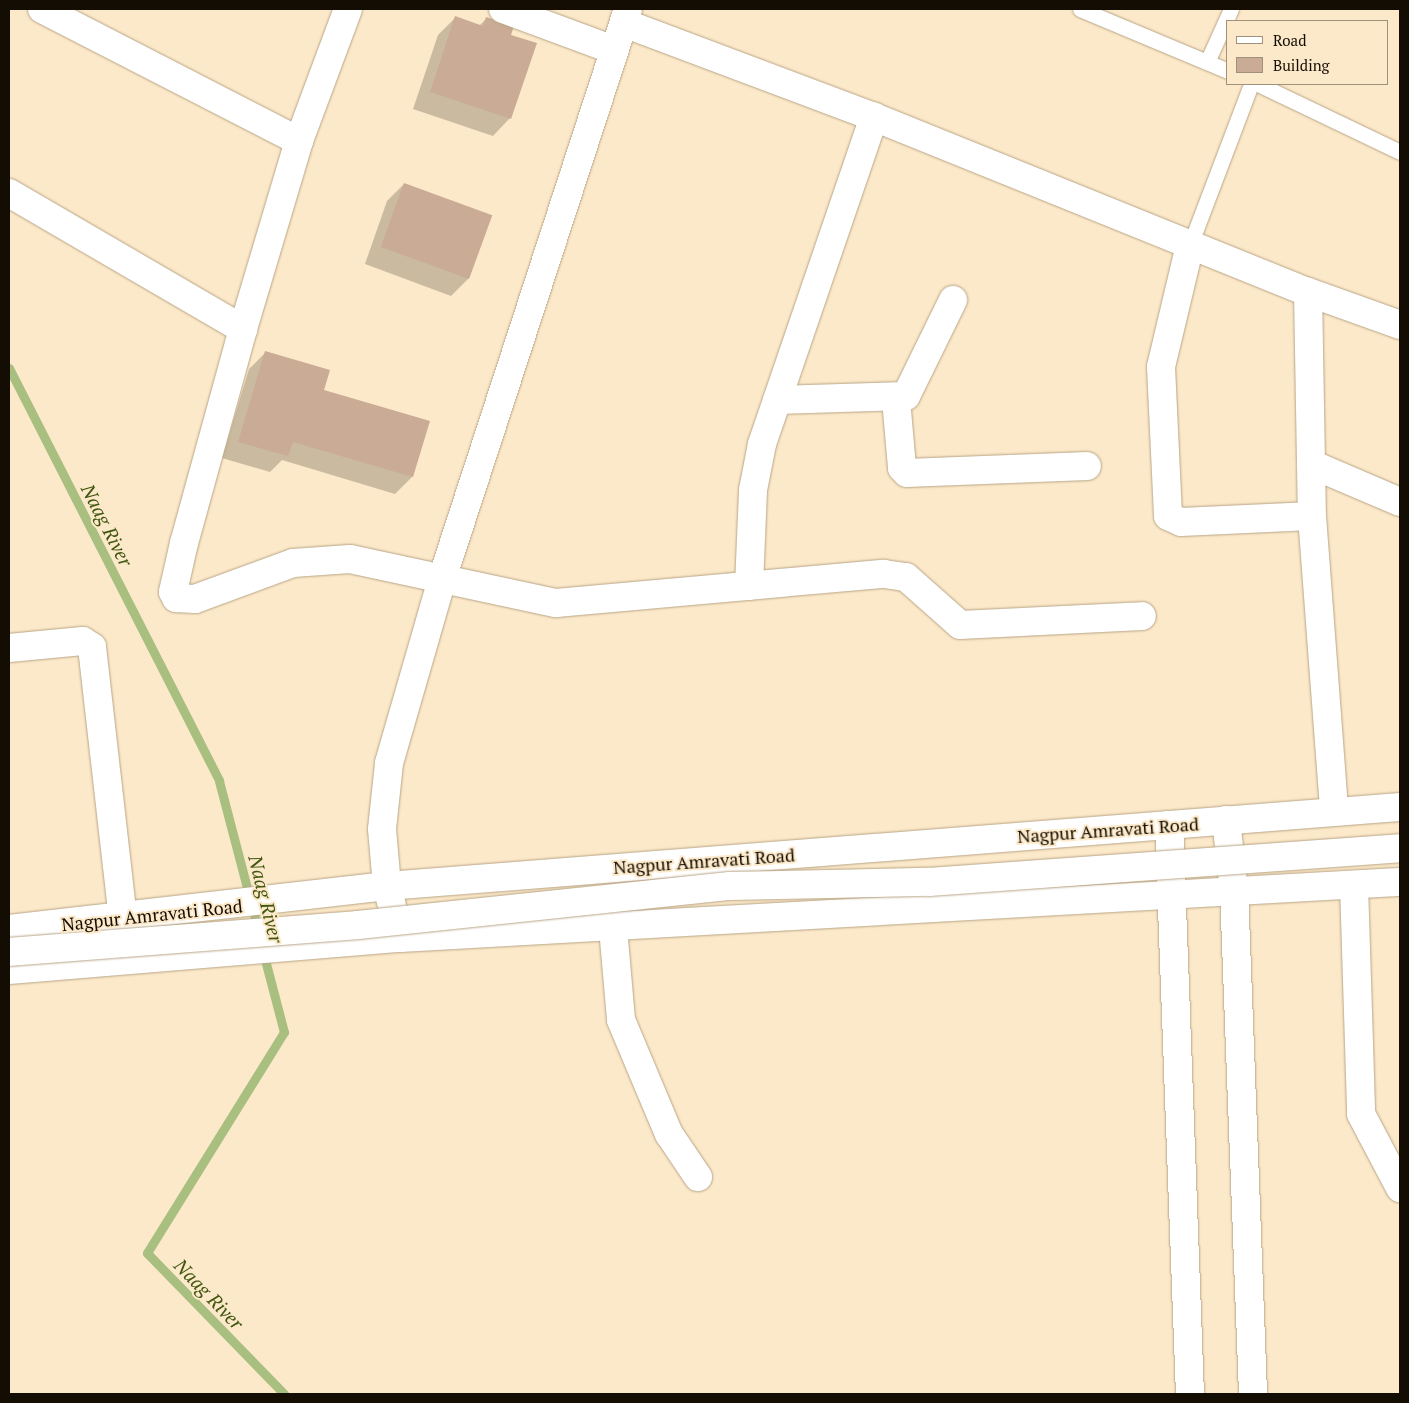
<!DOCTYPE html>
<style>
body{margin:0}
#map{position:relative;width:1409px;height:1403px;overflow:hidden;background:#fce9c9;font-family:"PT Serif",serif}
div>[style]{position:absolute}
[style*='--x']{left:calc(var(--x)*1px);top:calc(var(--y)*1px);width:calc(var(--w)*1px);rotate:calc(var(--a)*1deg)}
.shadow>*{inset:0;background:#0003}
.stream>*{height:9px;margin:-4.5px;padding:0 4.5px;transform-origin:4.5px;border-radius:4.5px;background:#a8bf80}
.building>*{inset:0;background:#caab95;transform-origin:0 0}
.roads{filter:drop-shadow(0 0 1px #b8a587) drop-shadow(0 0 1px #b8a587)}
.service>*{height:15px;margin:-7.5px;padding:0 7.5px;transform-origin:7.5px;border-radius:7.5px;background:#fff}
.minor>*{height:28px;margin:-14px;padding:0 14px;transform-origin:14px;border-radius:14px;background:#fff}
.tertiary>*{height:28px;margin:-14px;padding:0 14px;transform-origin:14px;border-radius:14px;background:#fff}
.primary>*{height:28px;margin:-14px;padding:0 14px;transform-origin:14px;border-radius:14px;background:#fff}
.trunk>*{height:28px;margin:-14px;padding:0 14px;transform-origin:14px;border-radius:14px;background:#fff}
.bridges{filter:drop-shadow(0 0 1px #b8a587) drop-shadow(0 0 1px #b8a587)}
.trunk-bridge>*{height:28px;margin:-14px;padding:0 14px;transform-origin:14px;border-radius:14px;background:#fff}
span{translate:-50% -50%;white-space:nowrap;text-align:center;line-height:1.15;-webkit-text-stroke:4px #fce9c9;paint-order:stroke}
.street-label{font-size:18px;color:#140d04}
.water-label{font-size:19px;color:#415610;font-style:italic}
.frame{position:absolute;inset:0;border:10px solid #140d04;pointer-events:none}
.legend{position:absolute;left:1226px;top:20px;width:162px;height:65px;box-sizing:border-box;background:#fce9c9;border:1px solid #9f917a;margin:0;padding:6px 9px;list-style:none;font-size:15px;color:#140d04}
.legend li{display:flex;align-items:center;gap:10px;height:25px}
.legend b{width:25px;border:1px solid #9f917a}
</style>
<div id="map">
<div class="shadow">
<i style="clip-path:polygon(455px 18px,479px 26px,486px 19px,509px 35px,510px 118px,493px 136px,413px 109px,438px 35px)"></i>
<i style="clip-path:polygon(404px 184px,491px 216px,468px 279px,451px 296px,365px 264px,387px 201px)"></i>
<i style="clip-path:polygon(266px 352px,322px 390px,412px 477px,395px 494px,282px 460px,270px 472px,222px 458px,249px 369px)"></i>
</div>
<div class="stream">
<i style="--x:9;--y:368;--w:463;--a:63"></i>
<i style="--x:219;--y:781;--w:154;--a:75.3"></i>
<i style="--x:263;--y:952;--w:83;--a:75.3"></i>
<i style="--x:284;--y:1032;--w:260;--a:121.8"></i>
<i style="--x:147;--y:1253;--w:197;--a:45.8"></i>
</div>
<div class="building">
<i style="clip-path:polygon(455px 16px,483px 26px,486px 17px,514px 26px,511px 35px,537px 43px,511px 119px,430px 92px)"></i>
<i style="left:404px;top:183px;width:94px;height:68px;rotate:20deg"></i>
<i style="clip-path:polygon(265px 351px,330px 370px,324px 390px,430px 421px,413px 477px,293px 442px,288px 456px,238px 442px)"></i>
</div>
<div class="roads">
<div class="service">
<i style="--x:1080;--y:9;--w:160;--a:22.7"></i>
<i style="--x:1207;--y:62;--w:58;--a:-65.6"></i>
<i style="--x:1258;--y:84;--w:157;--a:25.6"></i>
<i style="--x:1190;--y:245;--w:172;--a:-69.2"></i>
</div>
<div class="minor">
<i style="--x:42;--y:9;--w:289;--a:27.2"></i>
<i style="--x:348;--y:9;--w:141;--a:110.4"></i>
<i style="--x:299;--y:141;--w:196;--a:106.6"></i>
<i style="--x:243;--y:329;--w:222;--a:105.4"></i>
<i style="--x:184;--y:543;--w:50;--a:102.7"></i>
<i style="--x:173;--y:592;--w:7;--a:63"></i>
<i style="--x:176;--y:598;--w:19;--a:3"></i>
<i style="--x:195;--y:599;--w:104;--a:-20.2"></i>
<i style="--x:293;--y:563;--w:57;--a:-4"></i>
<i style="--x:350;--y:559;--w:211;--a:12.1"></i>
<i style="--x:556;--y:603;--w:329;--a:-5.1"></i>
<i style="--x:884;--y:574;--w:22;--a:8"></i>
<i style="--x:906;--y:577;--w:72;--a:41.6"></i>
<i style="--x:960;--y:625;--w:182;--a:-2.8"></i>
<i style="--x:503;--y:9;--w:118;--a:20.3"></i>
<i style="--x:624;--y:23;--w:267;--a:20.6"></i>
<i style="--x:874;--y:117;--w:468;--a:22"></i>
<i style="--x:1308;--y:292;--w:224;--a:89"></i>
<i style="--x:1312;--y:516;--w:296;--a:85.7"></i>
<i style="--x:9;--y:193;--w:271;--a:30.2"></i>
<i style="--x:1190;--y:245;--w:125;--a:103.4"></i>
<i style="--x:1161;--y:367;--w:149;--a:87.3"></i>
<i style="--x:1168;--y:516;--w:14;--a:25"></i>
<i style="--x:1181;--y:522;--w:131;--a:-2.6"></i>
<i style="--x:1308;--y:292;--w:98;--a:19.7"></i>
<i style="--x:896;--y:399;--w:69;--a:85"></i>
<i style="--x:902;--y:468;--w:7;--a:45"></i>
<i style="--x:907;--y:473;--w:180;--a:-2.2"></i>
<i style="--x:777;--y:400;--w:129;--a:-1.8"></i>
<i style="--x:906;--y:396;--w:107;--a:-63.9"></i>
<i style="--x:1311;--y:464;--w:97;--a:23.1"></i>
<i style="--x:749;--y:586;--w:96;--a:-87.6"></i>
<i style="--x:753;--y:490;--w:47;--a:-78.9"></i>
<i style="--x:762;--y:444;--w:346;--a:-71.1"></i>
<i style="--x:9;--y:648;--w:74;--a:-5.4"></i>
<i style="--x:83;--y:641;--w:11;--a:34"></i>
<i style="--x:92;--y:647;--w:274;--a:83.5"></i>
<i style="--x:1354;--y:885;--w:229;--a:88.2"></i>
<i style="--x:1361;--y:1114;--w:84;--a:62.2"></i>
<i style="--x:613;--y:928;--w:92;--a:85"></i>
<i style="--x:621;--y:1020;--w:124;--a:67.2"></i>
<i style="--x:669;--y:1134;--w:52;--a:56"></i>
</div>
<div class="tertiary">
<i style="--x:400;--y:938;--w:54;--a:-104"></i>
<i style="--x:387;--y:886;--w:57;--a:-95"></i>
<i style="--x:382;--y:829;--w:66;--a:-83.9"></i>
<i style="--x:389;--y:763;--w:195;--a:-73.9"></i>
<i style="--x:443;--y:576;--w:596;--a:-71.93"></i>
</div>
<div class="primary">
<i style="--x:9;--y:929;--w:380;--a:-6.5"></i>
<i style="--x:387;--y:886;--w:1016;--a:-4.46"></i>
<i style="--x:9;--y:970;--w:392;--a:-4.7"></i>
<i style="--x:400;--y:938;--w:1002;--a:-3.21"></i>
</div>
<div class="trunk">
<i style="--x:1226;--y:820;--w:70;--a:83.5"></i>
<i style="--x:1234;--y:890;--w:504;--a:87.84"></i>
<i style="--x:1169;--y:825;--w:569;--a:87.89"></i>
</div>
</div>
<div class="bridges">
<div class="trunk-bridge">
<i style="--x:9;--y:952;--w:350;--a:-4.4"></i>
<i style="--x:358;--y:925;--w:374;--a:-6"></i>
<i style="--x:730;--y:886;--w:199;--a:-1.2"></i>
<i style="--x:929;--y:882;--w:472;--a:-4.1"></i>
</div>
</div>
<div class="street-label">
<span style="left:1108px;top:830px;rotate:-4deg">Nagpur Amravati Road</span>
<span style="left:704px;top:861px;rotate:-4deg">Nagpur Amravati Road</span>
<span style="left:152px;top:915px;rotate:-6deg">Nagpur Amravati Road</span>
</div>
<div class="water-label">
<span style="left:107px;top:525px;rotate:63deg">Naag River</span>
<span style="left:266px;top:899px;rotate:76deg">Naag River</span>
<span style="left:209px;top:1294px;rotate:46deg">Naag River</span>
</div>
<div class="frame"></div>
<ul class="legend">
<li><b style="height:6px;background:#fff"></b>Road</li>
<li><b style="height:14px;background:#caab95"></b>Building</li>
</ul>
</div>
